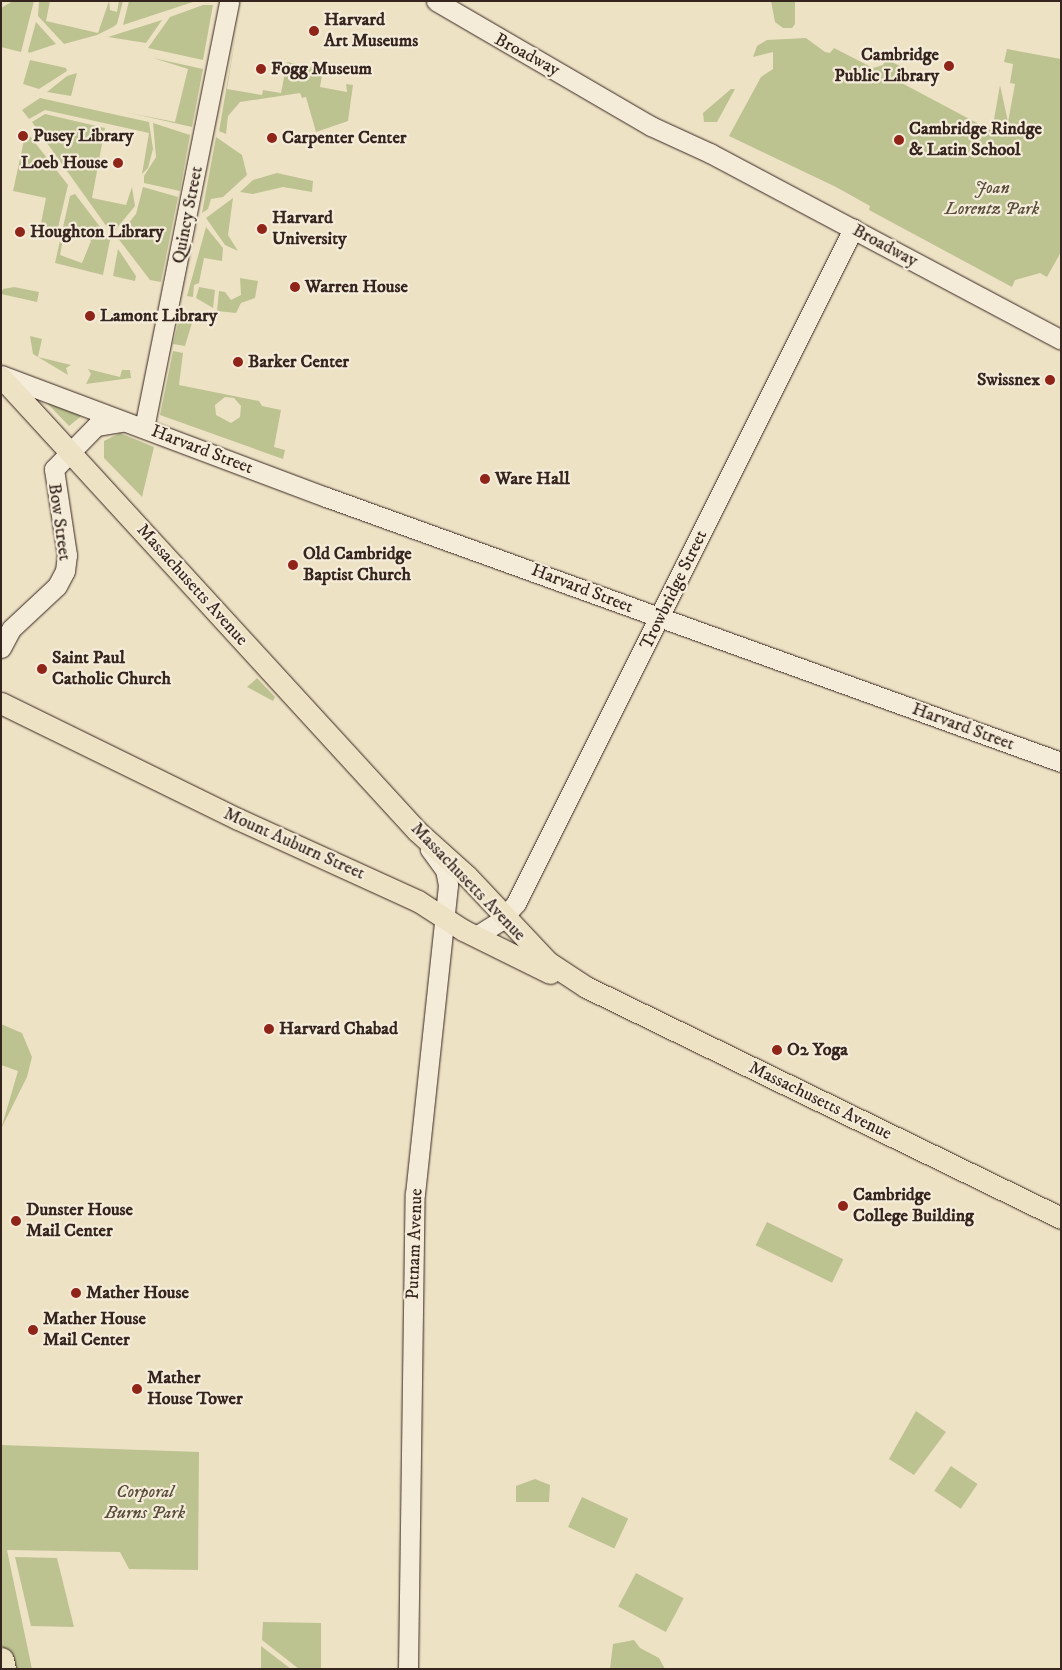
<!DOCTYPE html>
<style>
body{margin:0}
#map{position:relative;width:1062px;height:1670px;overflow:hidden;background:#eee2c5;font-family:"IM FELL DW Pica",serif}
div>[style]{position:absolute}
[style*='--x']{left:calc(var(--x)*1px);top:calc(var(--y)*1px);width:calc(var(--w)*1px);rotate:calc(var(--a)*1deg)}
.green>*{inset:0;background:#bdc291;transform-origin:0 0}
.roads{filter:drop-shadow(0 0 1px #36251e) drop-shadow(0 0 1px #36251e)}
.secondary>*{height:19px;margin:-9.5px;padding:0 9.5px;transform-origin:9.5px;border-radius:9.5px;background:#f4ecd9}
.primary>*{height:21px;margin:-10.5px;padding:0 10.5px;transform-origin:10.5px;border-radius:10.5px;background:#eee2c5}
.highway>*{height:25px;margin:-12.5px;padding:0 12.5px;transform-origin:12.5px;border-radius:12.5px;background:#eee2c5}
.dots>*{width:14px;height:14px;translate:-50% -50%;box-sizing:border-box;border:2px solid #f4ecd9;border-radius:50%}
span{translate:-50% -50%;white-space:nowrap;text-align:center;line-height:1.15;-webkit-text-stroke:4.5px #f4ecd9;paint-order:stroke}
.poi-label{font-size:18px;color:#36251e;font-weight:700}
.left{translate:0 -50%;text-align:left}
.right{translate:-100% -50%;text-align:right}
.street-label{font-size:18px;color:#36251e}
.park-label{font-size:18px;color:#584c3b;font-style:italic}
.frame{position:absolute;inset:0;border:2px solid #36251e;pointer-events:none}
</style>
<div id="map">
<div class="green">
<i style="clip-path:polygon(13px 1px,34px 1px,21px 52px,1px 47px,1px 8px)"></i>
<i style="clip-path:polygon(39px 1px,50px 1px,46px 21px,98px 33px,109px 1px,110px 10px,117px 12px,119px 1px,123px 1px,117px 24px,113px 27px,97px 35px,64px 44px,38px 16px)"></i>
<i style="clip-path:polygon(129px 1px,196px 1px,123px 25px)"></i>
<i style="clip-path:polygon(771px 1px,795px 1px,795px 24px,792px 28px,783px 28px,775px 22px)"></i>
<i style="clip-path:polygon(203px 5px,213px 5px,203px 60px,148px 48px,170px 17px)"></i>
<i style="clip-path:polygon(162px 20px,146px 43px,108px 37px)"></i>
<i style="clip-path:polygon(36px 22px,56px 44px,29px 53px,28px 51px)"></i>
<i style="clip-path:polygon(237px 27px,227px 89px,262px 95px,263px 90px,281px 93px,287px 62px,323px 69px,320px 87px,347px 92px,346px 84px,353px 85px,348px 121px,316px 132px,306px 97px,302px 98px,300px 93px,240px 102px,228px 116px,226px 134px,219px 131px)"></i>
<i style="clip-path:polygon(806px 38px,825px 52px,830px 53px,834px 48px,873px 68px,883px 65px,886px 59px,902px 67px,896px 80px,992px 131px,1000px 85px,1008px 122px,1015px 84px,1010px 83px,1013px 64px,1004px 62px,1007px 49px,1061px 59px,1061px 252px,1047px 277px,1040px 273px,1015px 280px,1012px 287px,869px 210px,870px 206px,836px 187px,729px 136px,761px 77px,773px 69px,773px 52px,753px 57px,757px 46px,767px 40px)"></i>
<i style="clip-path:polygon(153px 58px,203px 69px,192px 127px,130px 113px,175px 122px,188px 69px)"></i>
<i style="clip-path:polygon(30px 60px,66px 68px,67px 71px,39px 89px,23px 84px)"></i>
<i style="clip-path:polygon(77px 73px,71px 96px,47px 92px,67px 76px)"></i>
<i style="clip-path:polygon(731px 89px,735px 89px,717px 122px,704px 122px,703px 113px)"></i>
<i style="clip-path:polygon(40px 98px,149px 122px,153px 149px,148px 168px,142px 174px,149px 133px,45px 110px,29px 119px,22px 110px)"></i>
<i style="clip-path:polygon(45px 114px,105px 128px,92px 198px,126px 205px,132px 187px,135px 206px,112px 234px,32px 122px)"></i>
<i style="clip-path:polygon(153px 123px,190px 135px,180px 191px,144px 183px,144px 176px,156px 157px)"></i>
<i style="clip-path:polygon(26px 131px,68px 185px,56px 236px,39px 233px,46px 198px,13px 191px)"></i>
<i style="clip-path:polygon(216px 137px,242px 155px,247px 175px,223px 197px,211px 199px,208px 209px,202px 213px)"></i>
<i style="clip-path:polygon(277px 173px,313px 181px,312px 192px,283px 187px,253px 194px,240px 192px,253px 180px)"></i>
<i style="clip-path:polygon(143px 187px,178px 197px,161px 282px,150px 280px,117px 237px,136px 214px)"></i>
<i style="clip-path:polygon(evenodd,75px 194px,110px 240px,103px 275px,55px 263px,70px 196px,75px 194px,69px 232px,88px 237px,91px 241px,82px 263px,60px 255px,64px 234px,69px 232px)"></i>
<i style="clip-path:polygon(233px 198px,228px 235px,238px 251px,225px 245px,206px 218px)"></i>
<i style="clip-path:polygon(206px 227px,223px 248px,222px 261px,204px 258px,199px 283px,194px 285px,193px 297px,187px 296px)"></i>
<i style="clip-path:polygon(118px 249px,136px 276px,135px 281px,113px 276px)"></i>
<i style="clip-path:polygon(240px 278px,258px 281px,255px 298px,241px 303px,236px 313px,217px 311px,219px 291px,225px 292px,231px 300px,241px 295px)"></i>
<i style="clip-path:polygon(14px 287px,39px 292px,37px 302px,1px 294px,3px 289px)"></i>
<i style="clip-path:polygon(199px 287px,215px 290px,213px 308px,196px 298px)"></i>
<i style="clip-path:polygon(181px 311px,187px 317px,195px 313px,185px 346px,173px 344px)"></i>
<i style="clip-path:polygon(30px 336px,42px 339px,38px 357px,71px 365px,66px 368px,68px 375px,33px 354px)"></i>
<i style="clip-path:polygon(evenodd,173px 351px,183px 353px,179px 385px,259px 401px,262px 406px,281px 410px,274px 447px,285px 450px,283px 459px,160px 415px,173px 351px,225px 397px,234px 398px,241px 406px,240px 417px,231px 423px,216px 415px,215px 405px,225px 397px)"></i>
<i style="clip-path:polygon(88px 369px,120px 377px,122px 370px,130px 370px,131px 378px,86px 384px,91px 374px)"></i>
<i style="clip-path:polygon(45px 401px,84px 414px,69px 426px)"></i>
<i style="clip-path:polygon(120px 433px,154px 447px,142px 497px,104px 458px,104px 441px)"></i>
<i style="clip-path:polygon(257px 678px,275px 697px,273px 701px,247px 687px)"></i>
<i style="clip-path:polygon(1px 1024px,22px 1033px,32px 1057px,27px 1077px,1px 1129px,18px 1071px,1px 1065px)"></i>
<i style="left:767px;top:1222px;width:85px;height:26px;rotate:26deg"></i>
<i style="clip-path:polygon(916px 1411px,946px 1432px,914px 1475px,889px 1459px)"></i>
<i style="clip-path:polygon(1px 1445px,199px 1452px,198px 1570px,129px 1569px,120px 1552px,7px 1550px,32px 1669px,1px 1669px)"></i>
<i style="left:951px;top:1466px;width:32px;height:30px;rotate:34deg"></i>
<i style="clip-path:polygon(535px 1479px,550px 1485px,549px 1502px,516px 1502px,516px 1486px)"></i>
<i style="left:582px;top:1497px;width:51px;height:33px;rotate:25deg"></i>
<i style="clip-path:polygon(15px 1557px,57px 1558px,74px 1627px,31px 1626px)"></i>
<i style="left:636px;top:1573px;width:54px;height:38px;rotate:28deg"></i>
<i style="clip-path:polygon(263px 1622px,321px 1623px,321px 1669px,299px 1669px,262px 1640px)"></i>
<i style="clip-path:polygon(634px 1640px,640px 1648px,659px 1658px,665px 1669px,610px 1669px,613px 1644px)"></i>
<i style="clip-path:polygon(261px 1646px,291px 1669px,261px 1669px)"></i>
</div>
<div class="roads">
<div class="secondary">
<i style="--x:436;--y:1;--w:249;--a:30.2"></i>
<i style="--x:651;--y:126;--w:65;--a:24.6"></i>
<i style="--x:710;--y:153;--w:398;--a:28"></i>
<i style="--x:1;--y:375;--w:347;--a:20.6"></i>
<i style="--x:326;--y:497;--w:781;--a:19.83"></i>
<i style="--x:144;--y:428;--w:435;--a:-78.7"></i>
<i style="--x:1;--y:648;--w:21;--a:-62"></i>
<i style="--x:11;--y:629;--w:63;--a:-43.1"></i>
<i style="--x:57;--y:586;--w:17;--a:-62"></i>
<i style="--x:65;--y:571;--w:16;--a:-83"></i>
<i style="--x:67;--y:555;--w:87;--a:-98.6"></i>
<i style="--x:54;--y:469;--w:60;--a:-45.7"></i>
<i style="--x:96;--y:426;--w:26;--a:-9"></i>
<i style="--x:476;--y:936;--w:28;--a:-32"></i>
<i style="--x:500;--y:921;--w:24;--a:-48"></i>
<i style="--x:516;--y:903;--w:754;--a:-63.43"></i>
<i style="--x:408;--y:1669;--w:475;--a:-89.2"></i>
<i style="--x:415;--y:1194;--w:311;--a:-83.9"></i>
<i style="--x:448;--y:885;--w:15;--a:-101"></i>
<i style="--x:445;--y:870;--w:26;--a:-126"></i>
</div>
<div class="primary">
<i style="--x:1;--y:377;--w:616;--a:47.5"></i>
<i style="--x:417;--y:831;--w:67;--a:42"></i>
<i style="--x:467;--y:876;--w:118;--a:46.7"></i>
<i style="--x:548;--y:962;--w:45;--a:33.3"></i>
<i style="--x:586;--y:987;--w:528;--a:25.93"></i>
<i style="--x:1;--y:703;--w:264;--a:26.1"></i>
<i style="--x:238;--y:819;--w:198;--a:24.5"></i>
<i style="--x:418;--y:901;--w:54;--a:32.8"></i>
<i style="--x:463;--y:930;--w:97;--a:26.3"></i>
</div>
<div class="highway">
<i style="--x:1;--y:1660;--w:9;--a:77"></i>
</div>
</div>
<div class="dots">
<i style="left:314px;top:31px;background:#8f2418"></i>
<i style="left:949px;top:66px;background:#8f2418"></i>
<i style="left:261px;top:69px;background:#8f2418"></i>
<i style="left:23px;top:136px;background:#8f2418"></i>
<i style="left:272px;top:138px;background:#8f2418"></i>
<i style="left:899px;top:140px;background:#8f2418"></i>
<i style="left:118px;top:163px;background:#8f2418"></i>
<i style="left:262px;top:229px;background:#8f2418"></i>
<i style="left:20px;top:232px;background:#8f2418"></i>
<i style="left:295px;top:287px;background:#8f2418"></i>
<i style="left:90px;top:316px;background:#8f2418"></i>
<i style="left:238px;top:362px;background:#8f2418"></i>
<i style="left:1050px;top:380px;background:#8f2418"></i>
<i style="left:485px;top:479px;background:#8f2418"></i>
<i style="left:293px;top:565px;background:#8f2418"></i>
<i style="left:42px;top:669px;background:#8f2418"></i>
<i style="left:269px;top:1029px;background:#8f2418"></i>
<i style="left:777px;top:1050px;background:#8f2418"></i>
<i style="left:843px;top:1206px;background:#8f2418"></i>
<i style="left:16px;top:1221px;background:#8f2418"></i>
<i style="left:76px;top:1293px;background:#8f2418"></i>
<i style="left:33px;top:1330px;background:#8f2418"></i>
<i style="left:137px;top:1389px;background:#8f2418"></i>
</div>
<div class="poi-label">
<span class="left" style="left:324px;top:31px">Harvard<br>Art Museums</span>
<span class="right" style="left:939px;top:66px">Cambridge<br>Public Library</span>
<span class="left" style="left:271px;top:69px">Fogg Museum</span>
<span class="left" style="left:909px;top:140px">Cambridge Rindge<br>&amp; Latin School</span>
<span class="left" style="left:33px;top:136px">Pusey Library</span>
<span class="left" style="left:282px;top:138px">Carpenter Center</span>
<span class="right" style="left:108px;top:163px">Loeb House</span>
<span class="left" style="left:272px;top:229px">Harvard<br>University</span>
<span class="left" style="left:30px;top:232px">Houghton Library</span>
<span class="left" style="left:305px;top:287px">Warren House</span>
<span class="left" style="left:100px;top:316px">Lamont Library</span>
<span class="left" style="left:248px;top:362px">Barker Center</span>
<span class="right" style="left:1040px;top:380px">Swissnex</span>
<span class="left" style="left:495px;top:479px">Ware Hall</span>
<span class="left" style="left:303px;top:565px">Old Cambridge<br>Baptist Church</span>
<span class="left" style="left:52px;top:669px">Saint Paul<br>Catholic Church</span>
<span class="left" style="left:279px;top:1029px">Harvard Chabad</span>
<span class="left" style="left:787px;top:1050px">O2 Yoga</span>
<span class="left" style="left:853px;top:1206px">Cambridge<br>College Building</span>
<span class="left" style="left:26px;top:1221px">Dunster House<br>Mail Center</span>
<span class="left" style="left:86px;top:1293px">Mather House</span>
<span class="left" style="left:43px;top:1330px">Mather House<br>Mail Center</span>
<span class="left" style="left:147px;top:1389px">Mather<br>House Tower</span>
</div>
<div class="street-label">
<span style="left:527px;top:55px;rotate:28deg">Broadway</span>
<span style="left:188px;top:215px;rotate:-79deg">Quincy Street</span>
<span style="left:885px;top:246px;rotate:28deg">Broadway</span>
<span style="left:202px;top:450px;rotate:21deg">Harvard Street</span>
<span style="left:59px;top:522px;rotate:82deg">Bow Street</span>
<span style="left:192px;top:585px;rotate:48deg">Massachusetts Avenue</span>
<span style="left:582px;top:589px;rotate:21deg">Harvard Street</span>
<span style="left:674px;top:590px;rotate:-64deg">Trowbridge Street</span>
<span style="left:963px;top:727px;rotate:20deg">Harvard Street</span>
<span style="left:294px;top:844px;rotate:24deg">Mount Auburn Street</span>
<span style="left:468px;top:882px;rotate:46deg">Massachusetts Avenue</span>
<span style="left:820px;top:1101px;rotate:26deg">Massachusetts Avenue</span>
<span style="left:415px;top:1244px;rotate:-88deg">Putnam Avenue</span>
</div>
<div class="park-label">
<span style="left:992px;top:199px">Joan<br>Lorentz Park</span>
<span style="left:145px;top:1503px">Corporal<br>Burns Park</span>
</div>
<div class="frame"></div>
</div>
